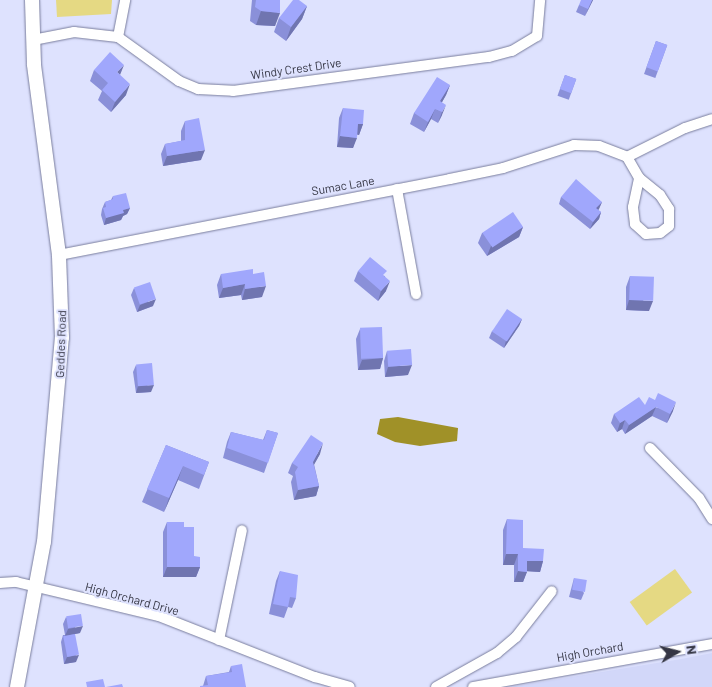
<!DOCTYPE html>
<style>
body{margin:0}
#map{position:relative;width:712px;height:687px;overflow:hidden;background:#dee2fe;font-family:Barlow,sans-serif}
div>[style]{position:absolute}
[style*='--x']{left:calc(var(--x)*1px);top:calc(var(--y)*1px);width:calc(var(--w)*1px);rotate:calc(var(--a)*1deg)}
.built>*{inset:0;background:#d2d7f9}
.green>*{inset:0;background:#e5d983;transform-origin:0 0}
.water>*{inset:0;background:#a09128}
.roads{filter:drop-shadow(0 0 1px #797d9d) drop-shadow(0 0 1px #797d9d)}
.minor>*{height:10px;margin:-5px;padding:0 5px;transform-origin:5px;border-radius:5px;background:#fff}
.major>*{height:14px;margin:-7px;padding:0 7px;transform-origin:7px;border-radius:7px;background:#fff}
.wall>*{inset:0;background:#8a90d9;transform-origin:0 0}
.shaded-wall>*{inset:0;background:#7075b0}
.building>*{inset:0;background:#a0a7fc;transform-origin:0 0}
span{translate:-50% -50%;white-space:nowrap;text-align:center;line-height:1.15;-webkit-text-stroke:4px #dee2fe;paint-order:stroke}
.street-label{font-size:12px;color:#353644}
.north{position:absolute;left:652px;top:627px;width:50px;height:50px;-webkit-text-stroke:4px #dee2fe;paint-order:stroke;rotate:82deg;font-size:14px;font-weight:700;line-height:20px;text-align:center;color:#353644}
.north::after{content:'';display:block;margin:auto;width:18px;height:22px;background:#353644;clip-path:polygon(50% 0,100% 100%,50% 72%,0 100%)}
</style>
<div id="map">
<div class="built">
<i style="clip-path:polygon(712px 653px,712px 687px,510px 687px,681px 659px)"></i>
</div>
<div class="green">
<i style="clip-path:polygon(56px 0,112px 0,111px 14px,57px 17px)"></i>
<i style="left:675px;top:569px;width:29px;height:56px;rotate:54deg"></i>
</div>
<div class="water">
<i style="clip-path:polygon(398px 417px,458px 428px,457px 441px,420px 446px,395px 442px,377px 434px,380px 419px)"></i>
</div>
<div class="roads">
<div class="minor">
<i style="--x:118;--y:37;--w:38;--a:-79"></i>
<i style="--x:33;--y:40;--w:42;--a:-11"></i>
<i style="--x:74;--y:32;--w:44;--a:6.5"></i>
<i style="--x:118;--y:37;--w:75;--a:35.8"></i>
<i style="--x:179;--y:81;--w:21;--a:23"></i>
<i style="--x:198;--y:89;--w:35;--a:3"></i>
<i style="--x:233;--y:91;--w:258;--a:-7.6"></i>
<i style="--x:489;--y:57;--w:24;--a:-15"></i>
<i style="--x:512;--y:51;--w:29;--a:-31"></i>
<i style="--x:537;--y:36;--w:36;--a:-85"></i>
<i style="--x:627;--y:157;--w:24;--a:60"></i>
<i style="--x:639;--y:178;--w:27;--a:39"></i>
<i style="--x:660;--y:195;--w:17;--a:57"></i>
<i style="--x:669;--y:209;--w:17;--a:90"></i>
<i style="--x:669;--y:226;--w:11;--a:142"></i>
<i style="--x:660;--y:233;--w:14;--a:176"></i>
<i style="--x:646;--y:234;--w:15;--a:-138"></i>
<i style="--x:635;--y:224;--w:17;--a:-97"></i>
<i style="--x:633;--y:207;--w:30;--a:-78"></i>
<i style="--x:397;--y:189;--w:107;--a:79.7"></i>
<i style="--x:59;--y:255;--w:398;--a:-11"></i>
<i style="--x:450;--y:179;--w:54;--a:-11.7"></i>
<i style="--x:503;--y:168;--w:75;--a:-17.9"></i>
<i style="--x:574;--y:145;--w:25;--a:2"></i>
<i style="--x:599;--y:146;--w:30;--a:21"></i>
<i style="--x:627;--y:157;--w:65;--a:-26.6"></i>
<i style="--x:685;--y:128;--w:28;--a:-18"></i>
<i style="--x:650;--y:448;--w:70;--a:45.6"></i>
<i style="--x:699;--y:498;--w:25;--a:58"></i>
<i style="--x:0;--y:583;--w:16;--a:-4"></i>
<i style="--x:16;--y:582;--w:147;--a:13.4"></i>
<i style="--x:159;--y:616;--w:168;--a:21.4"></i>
<i style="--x:315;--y:677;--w:36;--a:16"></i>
<i style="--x:219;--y:640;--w:112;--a:-78.2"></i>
<i style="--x:436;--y:687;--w:70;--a:-29.1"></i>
<i style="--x:497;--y:653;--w:25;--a:-40"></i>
<i style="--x:516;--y:637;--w:58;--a:-52"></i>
<i style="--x:473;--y:687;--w:243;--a:-10.2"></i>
</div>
<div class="major">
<i style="--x:17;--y:687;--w:147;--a:-79.5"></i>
<i style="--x:44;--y:542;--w:205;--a:-85"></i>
<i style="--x:62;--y:338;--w:83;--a:-92.1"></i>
<i style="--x:59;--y:255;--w:193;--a:-97.5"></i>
<i style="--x:34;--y:64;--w:64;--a:-91.8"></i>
</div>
</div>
<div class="wall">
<i style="clip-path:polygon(252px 0,280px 0,275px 26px,256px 25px,250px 21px)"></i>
<i style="clip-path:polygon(593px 0,585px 16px,576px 12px,579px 5px)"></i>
<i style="clip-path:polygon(307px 6px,302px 19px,286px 41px,274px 32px,279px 18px)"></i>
<i style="left:656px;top:41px;width:12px;height:35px;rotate:20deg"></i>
<i style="clip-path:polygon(94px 70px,120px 75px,126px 95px,111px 112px,98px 100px,102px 91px,90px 81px)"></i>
<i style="left:565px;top:75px;width:12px;height:22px;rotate:20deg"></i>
<i style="clip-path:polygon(450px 85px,446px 95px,442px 102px,442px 115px,438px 123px,431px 119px,424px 132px,410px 124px,414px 113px)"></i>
<i style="clip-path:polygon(343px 108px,363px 124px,359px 135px,357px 134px,353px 148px,337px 147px,339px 118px)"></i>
<i style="clip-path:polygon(185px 121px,201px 160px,163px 166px,161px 154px,165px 144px,181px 141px,181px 131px)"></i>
<i style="clip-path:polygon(113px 196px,130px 208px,127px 214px,123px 216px,121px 220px,104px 225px,101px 215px,102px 209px,105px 202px,111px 200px)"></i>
<i style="clip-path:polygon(561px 197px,602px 202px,598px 210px,601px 212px,599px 219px,590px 229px,559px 204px)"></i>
<i style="clip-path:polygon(523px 227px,519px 237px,487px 256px,478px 243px,482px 233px)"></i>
<i style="clip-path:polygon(358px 271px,385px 276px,386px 291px,378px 301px,354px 281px)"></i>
<i style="clip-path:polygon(221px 274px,253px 274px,262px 297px,242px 300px,241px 295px,219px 298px,217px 285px)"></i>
<i style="clip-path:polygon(630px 276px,649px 311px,626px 310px,626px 287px)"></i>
<i style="clip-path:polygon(134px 288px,153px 306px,137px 312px,131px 295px)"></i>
<i style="clip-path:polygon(522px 319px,519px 326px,504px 348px,489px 338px,492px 331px)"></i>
<i style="clip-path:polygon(360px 329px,383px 358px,380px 369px,358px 370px,356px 339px)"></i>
<i style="clip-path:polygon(387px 351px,408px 375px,385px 377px,384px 361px)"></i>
<i style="clip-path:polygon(136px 365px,151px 392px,136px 393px,133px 372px)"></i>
<i style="clip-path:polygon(645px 405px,673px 411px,667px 423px,652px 416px,625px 434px,622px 429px,617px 432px,611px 423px,614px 414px)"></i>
<i style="clip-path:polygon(267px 430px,278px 433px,264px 473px,223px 458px,227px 442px,231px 432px,263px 440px)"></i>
<i style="clip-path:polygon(166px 445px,209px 462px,199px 489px,178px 480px,164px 512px,142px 502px)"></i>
<i style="clip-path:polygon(320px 454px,314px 464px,319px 486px,316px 496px,294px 500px,291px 482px,293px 476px,288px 473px,292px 463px)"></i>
<i style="clip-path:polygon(507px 519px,523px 548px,543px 561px,540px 572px,527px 571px,523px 582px,514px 582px,514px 565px,503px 565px,503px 530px)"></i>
<i style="clip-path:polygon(167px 522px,184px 527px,194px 556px,200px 567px,196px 577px,163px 577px,163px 532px)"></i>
<i style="clip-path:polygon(280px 571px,296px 598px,292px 608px,288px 607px,284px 618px,269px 614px,276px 581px)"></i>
<i style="clip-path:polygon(574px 578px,584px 593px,581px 600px,569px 597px)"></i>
<i style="clip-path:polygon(66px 617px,80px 633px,75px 634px,76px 662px,64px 664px,61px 642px,63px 635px,65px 635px,63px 624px)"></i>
<i style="clip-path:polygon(231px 666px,246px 687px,200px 687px,203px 686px,206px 676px,229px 672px)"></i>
</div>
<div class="shaded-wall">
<i style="clip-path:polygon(592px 0,593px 0,585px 16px,588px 9px)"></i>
<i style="clip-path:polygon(307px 6px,302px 19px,286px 41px,291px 27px)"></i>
<i style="clip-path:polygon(261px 11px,280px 13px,275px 26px,256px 25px)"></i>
<i style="clip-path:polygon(124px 65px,120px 75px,117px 72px)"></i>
<i style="clip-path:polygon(130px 84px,126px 95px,111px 112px,115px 102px)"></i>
<i style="clip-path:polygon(450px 85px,446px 95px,437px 111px,440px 101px)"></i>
<i style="clip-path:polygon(446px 105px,442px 115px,438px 123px,442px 112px)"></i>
<i style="clip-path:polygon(435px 109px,431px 119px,424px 132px,428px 122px)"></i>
<i style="clip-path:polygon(358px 124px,363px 124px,359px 135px,354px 134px)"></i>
<i style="clip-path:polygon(340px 136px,357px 138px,353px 148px,337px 147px)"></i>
<i style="clip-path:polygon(205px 150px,201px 160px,163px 166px,167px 156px)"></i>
<i style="clip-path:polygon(602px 202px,599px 209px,594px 215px,596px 208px)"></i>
<i style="clip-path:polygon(130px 208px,127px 214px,123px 216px,121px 220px,104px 225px,106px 218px,123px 210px)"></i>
<i style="clip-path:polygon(601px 212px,599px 219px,590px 229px,593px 222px)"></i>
<i style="clip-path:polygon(523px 227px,519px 237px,487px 256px,491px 246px)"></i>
<i style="clip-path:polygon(390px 281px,386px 291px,378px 301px,381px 291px)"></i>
<i style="clip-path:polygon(245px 284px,241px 295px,219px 298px,223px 288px)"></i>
<i style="clip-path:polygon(266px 286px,262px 297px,242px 300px,245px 289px)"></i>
<i style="clip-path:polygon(156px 299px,153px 306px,137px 312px,140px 305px)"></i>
<i style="clip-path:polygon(629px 300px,653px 301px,649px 311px,626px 310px)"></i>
<i style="clip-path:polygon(522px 319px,519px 326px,504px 348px,506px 341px)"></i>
<i style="clip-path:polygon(383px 358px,380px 369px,358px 370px,362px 360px)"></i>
<i style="clip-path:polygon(412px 365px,408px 375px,385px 377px,388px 367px)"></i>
<i style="clip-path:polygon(154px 385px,151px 392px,136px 393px,138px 386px)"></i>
<i style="clip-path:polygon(676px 402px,673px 411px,667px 423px,670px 414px)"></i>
<i style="clip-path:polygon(656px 407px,652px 416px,625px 434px,629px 425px)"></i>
<i style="clip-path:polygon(625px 420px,622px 429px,617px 432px,620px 423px)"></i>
<i style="clip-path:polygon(323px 443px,320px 454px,310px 472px,313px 462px)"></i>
<i style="clip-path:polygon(183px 466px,178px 480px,164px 512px,169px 498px)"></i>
<i style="clip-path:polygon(319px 486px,316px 496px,294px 500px,298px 490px)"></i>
<i style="clip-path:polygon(506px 554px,518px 554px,514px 565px,503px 565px)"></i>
<i style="clip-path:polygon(527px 561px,543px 561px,540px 572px,523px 571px)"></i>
<i style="clip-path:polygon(167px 567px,200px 567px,196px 577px,163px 577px)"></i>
<i style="clip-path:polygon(518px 571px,527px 572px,523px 582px,514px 582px)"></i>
<i style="clip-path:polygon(83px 626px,80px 633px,65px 636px,68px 629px)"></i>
<i style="clip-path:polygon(79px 655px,76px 662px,64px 664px,67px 657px)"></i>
</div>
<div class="building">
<i style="clip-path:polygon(256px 0,280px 0,280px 13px,261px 11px,255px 7px)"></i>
<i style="clip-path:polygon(293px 0,299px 0,307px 6px,291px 27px,279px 18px)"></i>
<i style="clip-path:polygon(581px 0,592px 0,588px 9px,579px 5px)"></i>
<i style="left:656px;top:41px;width:12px;height:28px;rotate:20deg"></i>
<i style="clip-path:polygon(110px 52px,124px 65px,117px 72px,130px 84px,115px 102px,102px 90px,108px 83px,94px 70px)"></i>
<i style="left:565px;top:75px;width:12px;height:15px;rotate:20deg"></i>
<i style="clip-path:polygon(437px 77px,450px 85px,440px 101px,446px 105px,442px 112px,435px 109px,428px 122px,414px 113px)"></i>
<i style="clip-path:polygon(343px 108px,364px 110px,363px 124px,358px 124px,357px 138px,340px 136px)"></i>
<i style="clip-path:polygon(199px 118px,205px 150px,167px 156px,165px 144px,185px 140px,185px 121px)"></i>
<i style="clip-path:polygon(576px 179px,602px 202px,596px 208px,601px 212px,593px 222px,561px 197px)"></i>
<i style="clip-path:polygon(126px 193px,130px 208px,123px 210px,124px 213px,106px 218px,103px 208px,106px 207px,105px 202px,113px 199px,113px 196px)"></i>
<i style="left:513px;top:212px;width:18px;height:37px;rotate:56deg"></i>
<i style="clip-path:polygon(370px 257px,387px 271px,383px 275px,390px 281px,381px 291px,358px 271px)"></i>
<i style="clip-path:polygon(253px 269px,253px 274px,264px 272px,266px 286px,245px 289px,245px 284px,223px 288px,221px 274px)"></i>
<i style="left:630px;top:276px;width:24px;height:24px;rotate:2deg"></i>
<i style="left:150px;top:282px;width:18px;height:17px;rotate:71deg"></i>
<i style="left:507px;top:309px;width:18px;height:27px;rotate:34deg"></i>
<i style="left:382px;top:327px;width:31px;height:22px;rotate:88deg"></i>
<i style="left:411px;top:349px;width:16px;height:24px;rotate:86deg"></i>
<i style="left:152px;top:363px;width:22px;height:16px;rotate:85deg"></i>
<i style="clip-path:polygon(658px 393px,676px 402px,670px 414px,656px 407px,629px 425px,625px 420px,620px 423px,614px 414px,639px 397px,645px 405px,649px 397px,655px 400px)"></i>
<i style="clip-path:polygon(267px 430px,278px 433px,268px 463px,227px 448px,231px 432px,264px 440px)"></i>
<i style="clip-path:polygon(311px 435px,323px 443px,313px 462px,319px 486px,298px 490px,295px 472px,298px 467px,292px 463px)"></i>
<i style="clip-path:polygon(166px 445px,209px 462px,204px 475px,183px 466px,169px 498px,147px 489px)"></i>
<i style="clip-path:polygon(507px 519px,523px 520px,523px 548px,544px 549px,543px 561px,527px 561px,527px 572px,518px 571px,518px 554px,506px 554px)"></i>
<i style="clip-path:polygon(167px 522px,184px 522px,184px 527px,194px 527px,194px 556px,200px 557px,200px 567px,167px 567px)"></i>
<i style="clip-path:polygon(280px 571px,298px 575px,296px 598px,290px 597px,288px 607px,273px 604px)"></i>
<i style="left:574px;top:578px;width:13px;height:12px;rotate:9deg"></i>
<i style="left:81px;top:614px;width:12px;height:15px;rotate:81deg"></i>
<i style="left:75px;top:634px;width:21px;height:12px;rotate:79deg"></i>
<i style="clip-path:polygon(242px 664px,246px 687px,200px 687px,200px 686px,208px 685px,206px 676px,232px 672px,231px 666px)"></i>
<i style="clip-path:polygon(103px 679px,105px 687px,87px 687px,86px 682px)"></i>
<i style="clip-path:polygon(122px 684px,123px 687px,106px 687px)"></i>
</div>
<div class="street-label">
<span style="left:296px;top:69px;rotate:-8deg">Windy Crest Drive</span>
<span style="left:343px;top:186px;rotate:-10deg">Sumac Lane</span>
<span style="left:61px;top:344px;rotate:-88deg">Geddes Road</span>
<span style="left:132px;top:599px;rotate:15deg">High Orchard Drive</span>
<span style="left:590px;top:652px;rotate:-10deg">High Orchard</span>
</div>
<div class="north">N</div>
</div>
